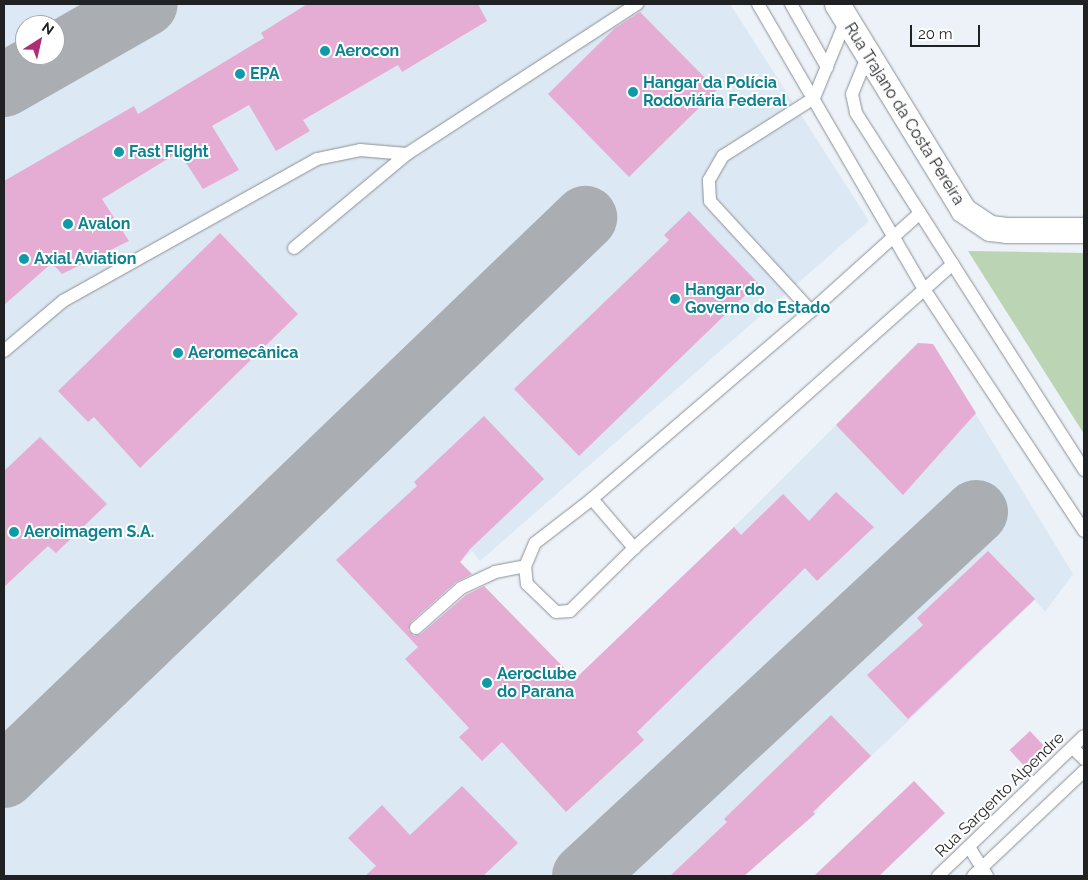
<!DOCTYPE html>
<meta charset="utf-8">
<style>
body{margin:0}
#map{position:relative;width:1088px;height:880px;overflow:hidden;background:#ecf2f8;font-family:Raleway,sans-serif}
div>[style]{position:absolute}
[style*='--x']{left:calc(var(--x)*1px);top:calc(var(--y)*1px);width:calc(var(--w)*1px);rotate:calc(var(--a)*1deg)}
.built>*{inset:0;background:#dce8f3}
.green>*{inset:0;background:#bbd5b4}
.taxiway>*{height:64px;margin:-32px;padding:0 32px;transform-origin:32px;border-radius:32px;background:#aaaeb3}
.building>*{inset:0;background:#e6add4;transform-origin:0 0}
.roads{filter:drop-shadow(0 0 1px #8b9096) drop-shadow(0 0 1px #8b9096)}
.service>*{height:12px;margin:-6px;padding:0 6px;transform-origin:6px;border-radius:6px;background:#fff}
.minor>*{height:25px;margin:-12.5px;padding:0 12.5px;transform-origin:12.5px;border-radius:12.5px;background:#fff}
.dots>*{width:14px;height:14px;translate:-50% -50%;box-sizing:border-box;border:2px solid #fff;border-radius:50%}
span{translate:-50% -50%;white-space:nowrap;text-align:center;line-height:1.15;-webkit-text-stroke:4px #fff;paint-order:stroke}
.culture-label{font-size:16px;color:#0d838f;font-weight:700}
.left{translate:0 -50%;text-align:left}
.street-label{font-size:16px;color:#1f2123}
.frame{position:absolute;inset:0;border:5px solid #1f2123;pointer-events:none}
.north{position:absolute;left:15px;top:15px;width:50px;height:50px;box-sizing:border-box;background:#fff;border:1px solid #a5a6a7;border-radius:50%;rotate:35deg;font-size:14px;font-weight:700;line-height:20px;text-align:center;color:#1f2123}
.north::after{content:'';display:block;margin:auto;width:18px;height:22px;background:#af2c75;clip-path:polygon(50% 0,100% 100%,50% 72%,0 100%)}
.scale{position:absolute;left:910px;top:25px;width:70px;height:22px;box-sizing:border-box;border:2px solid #1f2123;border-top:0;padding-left:6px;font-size:15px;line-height:18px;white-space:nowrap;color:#1f2123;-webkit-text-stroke:4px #fff;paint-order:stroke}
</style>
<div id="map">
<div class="built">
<i style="clip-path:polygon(evenodd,4px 4px,730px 4px,869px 221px,480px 561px,472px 551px,402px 617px,424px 641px,484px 586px,574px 680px,734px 527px,918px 343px,933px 344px,1073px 574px,1045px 612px,1035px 600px,823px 802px,815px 814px,744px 876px,4px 876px,4px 4px,25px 25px,55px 25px,55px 55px,25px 55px,25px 25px)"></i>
</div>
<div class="green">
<i style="clip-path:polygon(968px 251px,1084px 253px,1084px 434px)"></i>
</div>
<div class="taxiway">
<i style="--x:4;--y:85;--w:163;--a:-29.7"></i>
<i style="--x:4;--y:776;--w:806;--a:-43.84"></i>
<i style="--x:584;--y:876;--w:535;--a:-42.88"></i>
</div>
<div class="building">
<i style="clip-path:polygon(307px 4px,478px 4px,487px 21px,402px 72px,398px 65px,303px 120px,310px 131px,276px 151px,249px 105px,212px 126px,239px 170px,203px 189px,179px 152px,102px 199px,129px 241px,62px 274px,52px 263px,4px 305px,4px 181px,134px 106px,138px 114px,264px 38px,261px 33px)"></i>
<i style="clip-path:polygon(640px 12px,717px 90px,629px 177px,548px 94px,615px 28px)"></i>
<i style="clip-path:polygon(689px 211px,758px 283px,579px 456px,514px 389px,669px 240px,664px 235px)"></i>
<i style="clip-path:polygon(220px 233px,298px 314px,140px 468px,94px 417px,88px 422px,58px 391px)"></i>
<i style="clip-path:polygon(918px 343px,933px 344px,976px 413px,903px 495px,836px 425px)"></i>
<i style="clip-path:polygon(484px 416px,544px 479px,470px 549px,460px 562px,472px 574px,456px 582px,411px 622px,408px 630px,414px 636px,421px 634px,466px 595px,484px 586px,575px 679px,734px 527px,741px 535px,783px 494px,809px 521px,836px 492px,874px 527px,817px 581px,805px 568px,637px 732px,644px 740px,566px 812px,502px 742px,482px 761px,459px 737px,469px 728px,405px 659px,418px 647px,336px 560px,417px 486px,414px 482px)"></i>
<i style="clip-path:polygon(40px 437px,107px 504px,56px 553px,48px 546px,4px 587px,4px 471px)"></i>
<i style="clip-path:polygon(988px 551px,1035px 599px,908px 719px,867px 675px,923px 625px,917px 618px)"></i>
<i style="clip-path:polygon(831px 715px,871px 756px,813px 812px,815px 814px,744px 876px,670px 876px,727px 822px,724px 819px)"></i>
<i style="left:1030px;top:731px;width:21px;height:28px;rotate:47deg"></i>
<i style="clip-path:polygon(914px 781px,945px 813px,879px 876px,814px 876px)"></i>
<i style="clip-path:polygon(462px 786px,518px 843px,483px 876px,365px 876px,376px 866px,348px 838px,382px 805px,410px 835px)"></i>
</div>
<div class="roads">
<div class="service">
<i style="--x:758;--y:4;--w:330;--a:59.8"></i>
<i style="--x:924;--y:289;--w:290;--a:56.5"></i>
<i style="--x:791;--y:4;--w:73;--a:60.3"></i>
<i style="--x:867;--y:57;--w:40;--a:112"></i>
<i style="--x:852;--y:94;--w:19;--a:78"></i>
<i style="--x:856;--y:113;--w:424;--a:57.4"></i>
<i style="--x:920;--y:213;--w:147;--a:138"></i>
<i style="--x:811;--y:311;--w:289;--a:139.4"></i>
<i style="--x:592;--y:499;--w:72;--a:142.3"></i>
<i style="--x:535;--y:543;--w:25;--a:113"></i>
<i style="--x:525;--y:566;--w:18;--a:84"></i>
<i style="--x:527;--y:584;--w:40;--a:44"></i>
<i style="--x:556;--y:612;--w:14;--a:-4"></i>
<i style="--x:570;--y:611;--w:90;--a:-44.5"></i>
<i style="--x:634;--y:548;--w:427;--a:-41.7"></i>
<i style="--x:294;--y:248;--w:147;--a:-39.8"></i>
<i style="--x:811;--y:311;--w:149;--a:-132.6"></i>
<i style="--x:710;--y:201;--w:21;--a:-93"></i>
<i style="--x:709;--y:180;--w:28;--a:-60"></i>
<i style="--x:723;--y:156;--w:108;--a:-32.5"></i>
<i style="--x:814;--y:98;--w:84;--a:-67.7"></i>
<i style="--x:4;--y:351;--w:77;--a:-40.3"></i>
<i style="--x:63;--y:301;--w:291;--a:-29.2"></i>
<i style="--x:317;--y:159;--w:44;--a:-11.8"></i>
<i style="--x:360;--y:150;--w:47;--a:4.9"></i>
<i style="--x:407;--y:154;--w:275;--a:-33.1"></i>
<i style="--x:592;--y:499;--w:65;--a:49.4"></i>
<i style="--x:416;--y:628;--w:60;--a:-41.6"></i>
<i style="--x:461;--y:588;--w:38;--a:-25"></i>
<i style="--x:495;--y:572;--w:31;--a:-11"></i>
<i style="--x:1073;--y:748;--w:16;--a:45"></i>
<i style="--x:969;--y:847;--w:34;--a:58"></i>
<i style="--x:938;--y:876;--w:202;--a:-43.8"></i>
<i style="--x:973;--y:876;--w:153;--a:-43.4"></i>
</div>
<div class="minor">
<i style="--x:837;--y:4;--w:241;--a:58.5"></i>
<i style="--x:963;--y:210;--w:32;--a:34"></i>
<i style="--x:990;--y:228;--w:16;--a:7"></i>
<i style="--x:1006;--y:230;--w:78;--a:0"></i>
</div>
</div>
<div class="dots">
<i style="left:325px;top:51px;background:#0f9aa8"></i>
<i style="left:240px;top:74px;background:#0f9aa8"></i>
<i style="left:633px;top:92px;background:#0f9aa8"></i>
<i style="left:119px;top:152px;background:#0f9aa8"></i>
<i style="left:68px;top:224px;background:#0f9aa8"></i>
<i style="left:24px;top:259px;background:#0f9aa8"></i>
<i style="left:675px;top:299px;background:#0f9aa8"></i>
<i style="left:178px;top:353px;background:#0f9aa8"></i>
<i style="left:14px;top:532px;background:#0f9aa8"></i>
<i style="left:487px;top:683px;background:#0f9aa8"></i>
</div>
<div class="culture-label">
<span class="left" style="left:335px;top:51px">Aerocon</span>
<span class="left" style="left:250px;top:74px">EPA</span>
<span class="left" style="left:643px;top:92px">Hangar da Polícia<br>Rodoviária Federal</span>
<span class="left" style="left:129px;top:152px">Fast Flight</span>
<span class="left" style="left:78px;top:224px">Avalon</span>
<span class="left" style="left:34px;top:259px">Axial Aviation</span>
<span class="left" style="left:685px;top:299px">Hangar do<br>Governo do Estado</span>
<span class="left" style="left:188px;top:353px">Aeromecânica</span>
<span class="left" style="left:24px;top:532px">Aeroimagem S.A.</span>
<span class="left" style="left:497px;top:683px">Aeroclube<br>do Parana</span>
</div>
<div class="street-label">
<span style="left:904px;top:114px;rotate:58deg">Rua Trajano da Costa Pereira</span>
<span style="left:1000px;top:795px;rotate:-44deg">Rua Sargento Alpendre</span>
</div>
<div class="frame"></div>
<div class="north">N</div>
<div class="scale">20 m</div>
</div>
